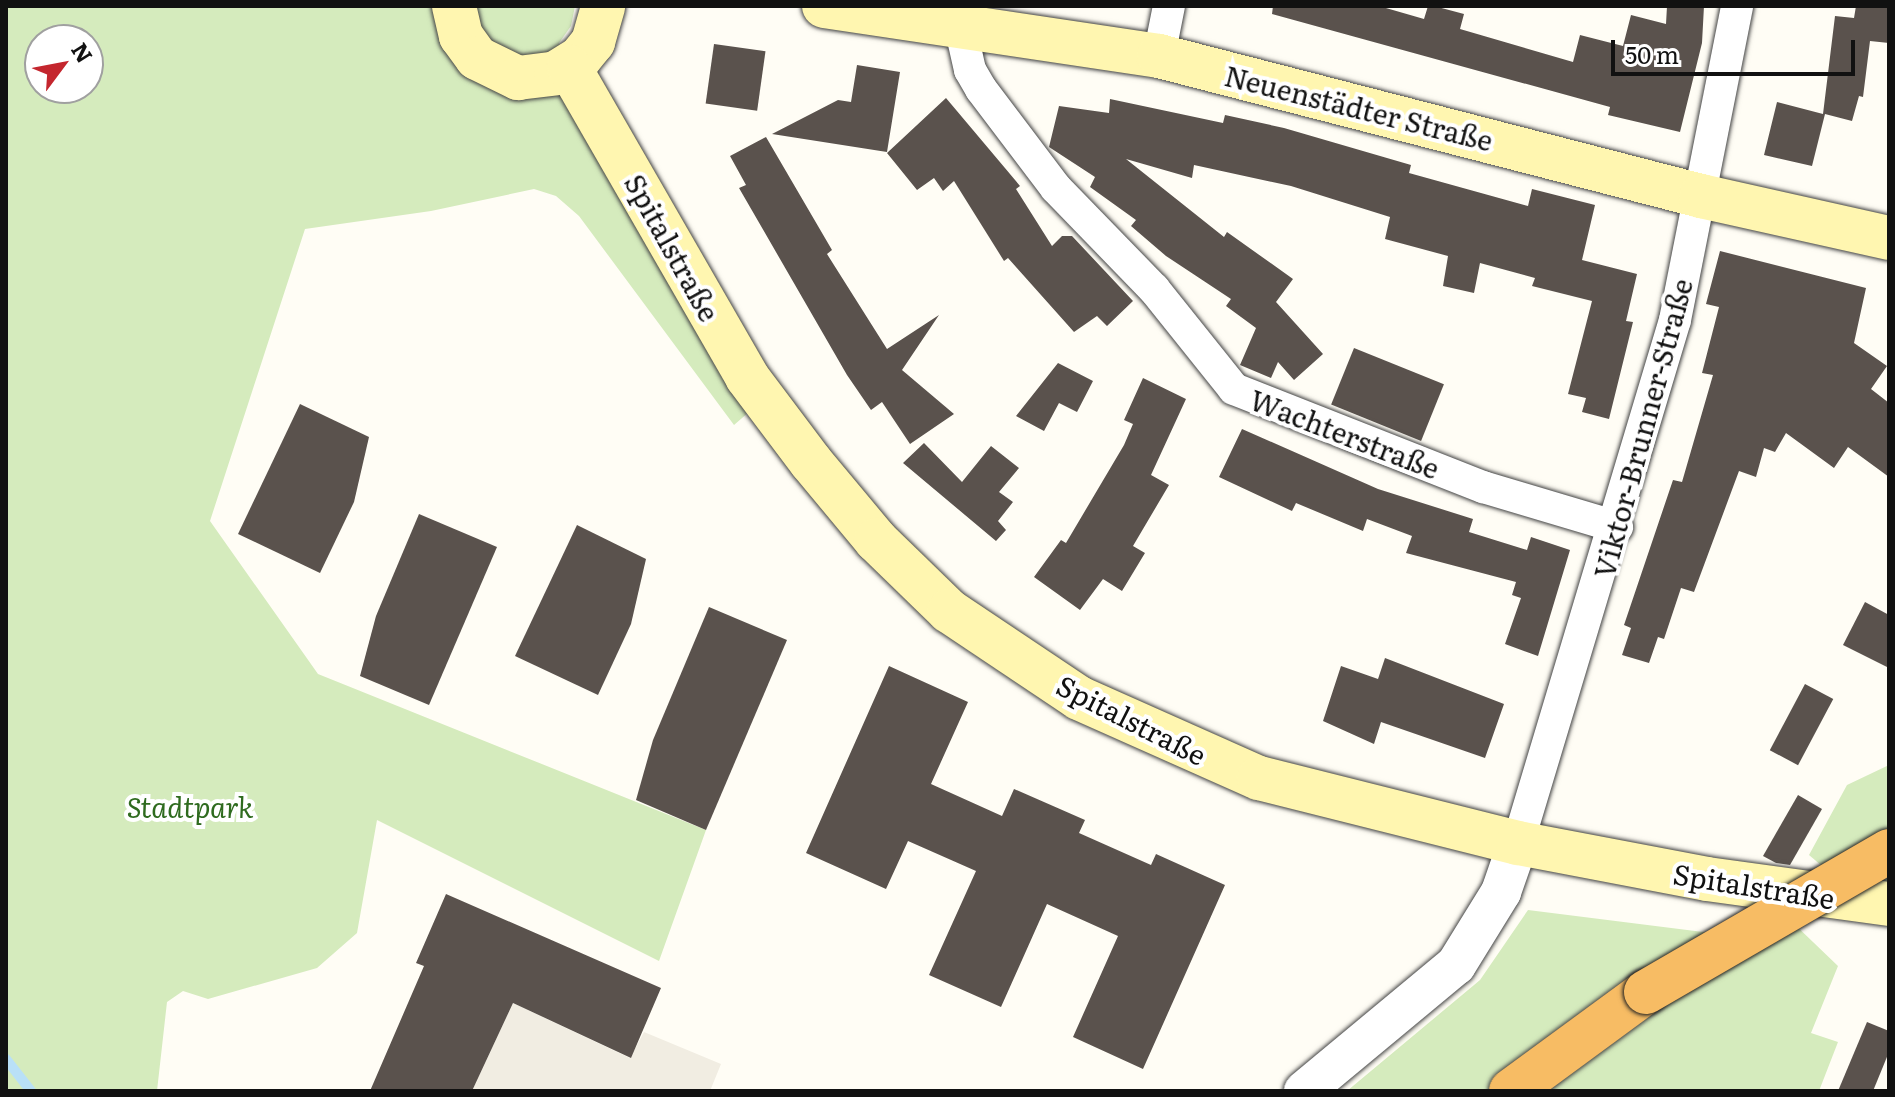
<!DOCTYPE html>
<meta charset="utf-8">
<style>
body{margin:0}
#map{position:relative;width:1895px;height:1097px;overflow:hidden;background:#fffdf5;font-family:Literata,serif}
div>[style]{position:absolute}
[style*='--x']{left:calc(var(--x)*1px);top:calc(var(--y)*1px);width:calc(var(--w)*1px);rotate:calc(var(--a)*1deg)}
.green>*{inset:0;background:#d5ebbd}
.plaza>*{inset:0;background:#f1ede2}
.stream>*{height:10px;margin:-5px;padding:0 5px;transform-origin:5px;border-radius:5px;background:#b9e0f7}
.building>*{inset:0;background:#5a524d;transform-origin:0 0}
.roads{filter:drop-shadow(0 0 2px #444) drop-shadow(0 0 2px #444)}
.minor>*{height:32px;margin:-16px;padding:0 16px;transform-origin:16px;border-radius:16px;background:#fff}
.tertiary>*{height:40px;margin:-20px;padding:0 20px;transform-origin:20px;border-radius:20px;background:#fff}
.secondary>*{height:44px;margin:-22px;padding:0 22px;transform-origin:22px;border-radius:22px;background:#fff6b0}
.trunk>*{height:44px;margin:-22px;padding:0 22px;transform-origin:22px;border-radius:22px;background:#f7bc64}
.bridges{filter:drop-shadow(0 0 2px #222) drop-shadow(0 0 2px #222)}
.trunk-bridge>*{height:44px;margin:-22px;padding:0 22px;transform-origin:22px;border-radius:22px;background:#f7bc64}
span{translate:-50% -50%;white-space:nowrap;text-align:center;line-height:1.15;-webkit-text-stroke:8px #fff;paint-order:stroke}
.street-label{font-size:28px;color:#111}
.park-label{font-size:28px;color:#2f6b1f;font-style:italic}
.frame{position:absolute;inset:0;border:8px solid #111;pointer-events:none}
.north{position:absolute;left:24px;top:24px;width:80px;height:80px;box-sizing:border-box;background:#fff;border:2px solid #a0a0a0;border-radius:50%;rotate:58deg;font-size:22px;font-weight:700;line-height:32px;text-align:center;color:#111}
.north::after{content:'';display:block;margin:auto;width:28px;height:36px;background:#c4262e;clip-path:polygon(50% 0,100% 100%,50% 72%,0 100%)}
.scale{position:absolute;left:1611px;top:40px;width:244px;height:36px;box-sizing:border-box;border:4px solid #111;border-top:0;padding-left:10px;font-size:24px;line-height:28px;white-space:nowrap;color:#111;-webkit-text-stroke:6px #fff;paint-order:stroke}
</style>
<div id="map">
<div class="green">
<i style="clip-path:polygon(evenodd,6px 6px,575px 6px,571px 26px,559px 43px,574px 88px,749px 412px,734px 425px,579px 216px,556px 196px,534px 189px,431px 211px,305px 229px,210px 521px,318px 674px,706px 830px,659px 961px,377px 820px,357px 933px,317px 968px,208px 999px,183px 991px,167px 1002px,157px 1091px,6px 1091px,6px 6px,40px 40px,88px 40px,88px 88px,40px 88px,40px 40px)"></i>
<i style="clip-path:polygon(1889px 765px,1889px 891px,1788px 918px,1838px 966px,1811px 1033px,1838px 1042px,1819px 1091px,1347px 1091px,1480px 980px,1528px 910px,1727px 935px,1835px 877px,1809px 855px,1847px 785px)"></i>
</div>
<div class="plaza">
<i style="clip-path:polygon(513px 1003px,630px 1058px,644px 1032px,721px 1064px,710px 1091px,472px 1091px)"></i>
</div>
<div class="stream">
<i style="--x:6;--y:1059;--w:41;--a:52"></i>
</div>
<div class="building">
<i style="clip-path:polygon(1273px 6px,1379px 6px,1424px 19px,1428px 6px,1434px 6px,1464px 14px,1460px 29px,1573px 62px,1580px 35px,1623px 46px,1631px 15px,1666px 24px,1667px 6px,1704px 6px,1702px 43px,1680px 132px,1608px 115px,1610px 107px,1272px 14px)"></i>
<i style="clip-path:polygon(1856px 6px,1889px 6px,1889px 43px,1870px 41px,1863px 97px,1859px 96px,1852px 121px,1825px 114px,1812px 166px,1764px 155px,1777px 102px,1823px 114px,1835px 16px,1854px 18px)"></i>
<i style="left:714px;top:44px;width:52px;height:60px;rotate:8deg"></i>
<i style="clip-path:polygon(857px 65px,900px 72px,887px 152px,772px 134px,838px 100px,851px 102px)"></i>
<i style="clip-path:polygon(946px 98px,1020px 186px,1016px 189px,1052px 246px,1062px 236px,1072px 236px,1133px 301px,1107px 326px,1097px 316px,1074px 332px,1008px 258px,1004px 261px,954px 181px,943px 191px,934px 178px,917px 190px,887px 153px)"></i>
<i style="clip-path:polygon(1110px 99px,1223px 123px,1225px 115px,1284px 128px,1411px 165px,1409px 173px,1528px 206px,1532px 189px,1595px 205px,1582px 260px,1637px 274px,1626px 321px,1633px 322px,1609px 419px,1582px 412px,1586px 398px,1568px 394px,1592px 301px,1532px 286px,1535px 278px,1480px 263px,1474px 293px,1443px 286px,1448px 256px,1385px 239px,1390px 217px,1291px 186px,1194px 165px,1192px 178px,1126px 159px,1224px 237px,1227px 232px,1293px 279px,1276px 302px,1323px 354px,1294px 380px,1278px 362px,1271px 378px,1240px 365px,1256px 328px,1226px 306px,1231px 299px,1166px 256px,1131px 226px,1136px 220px,1090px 187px,1095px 177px,1049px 147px,1059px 106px,1109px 113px)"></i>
<i style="clip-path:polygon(766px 137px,832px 250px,827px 254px,887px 349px,939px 315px,902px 370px,954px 414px,910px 444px,882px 402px,871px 410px,847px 375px,739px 188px,746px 185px,730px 156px)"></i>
<i style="clip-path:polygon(1720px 251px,1866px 288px,1854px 343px,1887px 366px,1871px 389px,1889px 403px,1889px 477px,1848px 447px,1834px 468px,1786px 433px,1775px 452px,1764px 448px,1756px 477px,1739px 471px,1694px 592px,1681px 588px,1664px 639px,1658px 637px,1649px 663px,1622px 655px,1631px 628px,1624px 625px,1673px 480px,1682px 482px,1713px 375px,1702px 373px,1719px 307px,1706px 304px)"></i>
<i style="left:1354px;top:348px;width:97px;height:61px;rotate:22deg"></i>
<i style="clip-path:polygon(1058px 363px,1093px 381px,1077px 412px,1059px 403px,1044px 431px,1016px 416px)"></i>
<i style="clip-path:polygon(1143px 378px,1186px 399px,1151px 475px,1169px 485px,1133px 546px,1145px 553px,1122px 591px,1103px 579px,1080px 610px,1034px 577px,1061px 540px,1066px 543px,1124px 445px,1133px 424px,1124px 420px)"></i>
<i style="clip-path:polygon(300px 404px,369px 437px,354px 502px,320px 573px,238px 534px)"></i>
<i style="clip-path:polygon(1242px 429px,1378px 489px,1473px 519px,1469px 532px,1527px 550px,1531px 537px,1570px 550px,1538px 656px,1505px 644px,1521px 598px,1512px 595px,1516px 582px,1406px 553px,1412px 536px,1367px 519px,1363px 531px,1296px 503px,1292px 511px,1219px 477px)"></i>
<i style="clip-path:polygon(924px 443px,962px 482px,991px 446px,1019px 468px,999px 492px,1013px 502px,998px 521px,1006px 530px,996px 541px,903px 463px)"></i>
<i style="clip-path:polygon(419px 514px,497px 547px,429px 705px,360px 676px,376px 616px)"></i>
<i style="clip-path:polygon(577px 525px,646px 559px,631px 624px,598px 695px,515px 656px)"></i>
<i style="clip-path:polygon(1865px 602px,1889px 615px,1889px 668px,1843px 645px)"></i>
<i style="clip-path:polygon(709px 607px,787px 640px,706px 830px,636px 800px,653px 740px)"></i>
<i style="clip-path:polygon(1385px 658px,1504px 704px,1485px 758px,1381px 722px,1374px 744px,1323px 721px,1341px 666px,1378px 679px)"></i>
<i style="clip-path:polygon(889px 666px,968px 702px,931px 784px,1002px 816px,1014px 789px,1085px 820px,1079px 833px,1151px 865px,1156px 854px,1225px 885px,1143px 1069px,1073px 1037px,1118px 936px,1047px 904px,1001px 1007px,929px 975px,976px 871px,908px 841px,886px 889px,806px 853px)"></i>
<i style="left:1805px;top:684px;width:32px;height:75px;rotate:28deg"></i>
<i style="clip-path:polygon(1798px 795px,1822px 809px,1790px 865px,1776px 863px,1763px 856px)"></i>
<i style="clip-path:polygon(446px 894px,661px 988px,631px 1058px,513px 1003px,472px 1091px,370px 1091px,424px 966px,416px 963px)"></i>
<i style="clip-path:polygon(1867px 1022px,1889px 1031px,1889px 1052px,1873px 1091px,1838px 1091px)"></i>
</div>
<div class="roads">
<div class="minor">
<i style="--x:961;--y:30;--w:41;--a:77.3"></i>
<i style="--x:970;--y:70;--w:22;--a:60"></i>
<i style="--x:981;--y:89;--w:124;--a:52.9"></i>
<i style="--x:1056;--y:188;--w:141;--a:45.9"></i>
<i style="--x:1154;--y:289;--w:128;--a:51.3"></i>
<i style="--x:1234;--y:389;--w:268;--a:21.5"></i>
<i style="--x:1483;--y:487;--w:140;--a:16.6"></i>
<i style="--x:1159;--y:56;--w:51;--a:-78.7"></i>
<i style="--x:1518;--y:843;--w:546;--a:-73.29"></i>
<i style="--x:1675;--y:320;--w:320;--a:-78.8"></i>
</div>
<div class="tertiary">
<i style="--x:1304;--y:1091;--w:197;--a:-39.7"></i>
<i style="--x:1456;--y:965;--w:86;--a:-58.3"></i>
<i style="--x:1501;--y:892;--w:52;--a:-70.9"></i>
</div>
<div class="secondary">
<i style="--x:454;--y:6;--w:31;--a:77"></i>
<i style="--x:461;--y:36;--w:27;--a:54"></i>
<i style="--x:477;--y:58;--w:46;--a:26"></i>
<i style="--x:518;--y:78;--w:38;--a:-7"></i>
<i style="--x:556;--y:73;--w:28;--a:-32"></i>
<i style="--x:580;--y:58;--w:21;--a:-51"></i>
<i style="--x:593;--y:42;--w:37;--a:-74"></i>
<i style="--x:824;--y:6;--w:339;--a:8.5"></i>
<i style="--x:1159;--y:56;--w:560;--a:14.48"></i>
<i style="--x:1701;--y:196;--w:193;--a:12.6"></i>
<i style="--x:569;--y:67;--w:357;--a:60.1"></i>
<i style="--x:747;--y:377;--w:106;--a:53"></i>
<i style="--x:811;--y:462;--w:102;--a:50.2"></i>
<i style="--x:876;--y:540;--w:102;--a:44.2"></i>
<i style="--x:949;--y:611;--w:156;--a:33.8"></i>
<i style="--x:1079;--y:698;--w:197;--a:24"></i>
<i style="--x:1259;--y:778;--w:267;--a:14.1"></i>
<i style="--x:1518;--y:843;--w:192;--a:10.8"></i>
<i style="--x:1707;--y:879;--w:184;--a:7.8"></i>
</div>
<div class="trunk">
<i style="--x:1511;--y:1091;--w:167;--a:-36.3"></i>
</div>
</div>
<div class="bridges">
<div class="trunk-bridge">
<i style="--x:1646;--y:992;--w:281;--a:-30.1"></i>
</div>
</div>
<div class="street-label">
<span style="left:1359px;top:107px;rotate:14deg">Neuenstädter Straße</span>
<span style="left:673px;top:247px;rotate:61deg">Spitalstraße</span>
<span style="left:1642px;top:428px;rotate:-75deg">Viktor-Brunner-Straße</span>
<span style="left:1345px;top:433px;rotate:21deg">Wachterstraße</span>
<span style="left:1132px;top:719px;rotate:27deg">Spitalstraße</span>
<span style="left:1754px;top:885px;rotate:9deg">Spitalstraße</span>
</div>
<div class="park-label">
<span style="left:190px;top:806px">Stadtpark</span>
</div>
<div class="frame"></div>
<div class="north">N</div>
<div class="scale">50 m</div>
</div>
